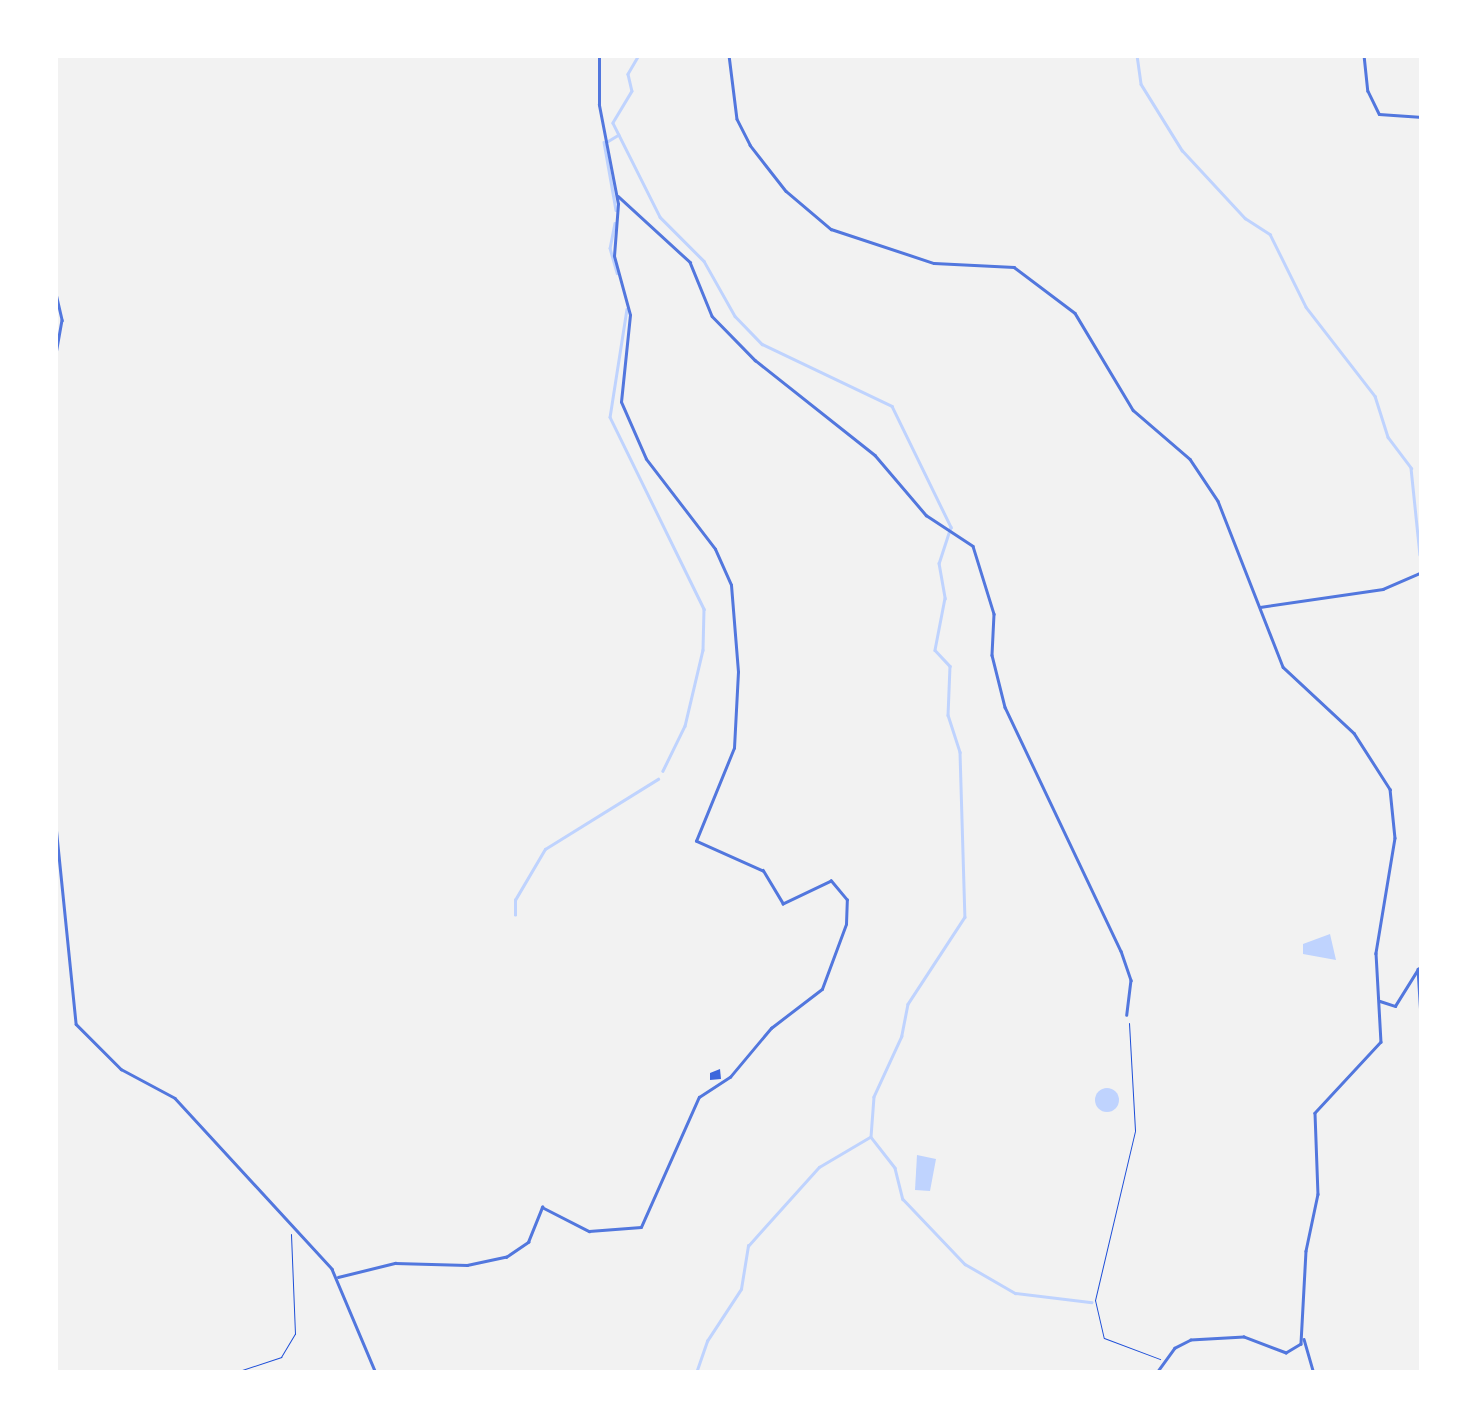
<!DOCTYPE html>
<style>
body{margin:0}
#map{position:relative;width:1477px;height:1428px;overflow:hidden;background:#f2f2f2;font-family:"DM Sans",sans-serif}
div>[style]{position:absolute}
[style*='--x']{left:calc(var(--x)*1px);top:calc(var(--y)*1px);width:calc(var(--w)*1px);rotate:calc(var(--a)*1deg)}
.water>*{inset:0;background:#bfd3fe}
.round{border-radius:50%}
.stream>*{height:2.5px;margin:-1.25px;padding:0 1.25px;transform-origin:1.25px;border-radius:1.25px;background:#bfd3fe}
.building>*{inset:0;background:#3d67dc}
.path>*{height:1px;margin:-0.5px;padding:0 0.5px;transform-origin:0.5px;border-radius:0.5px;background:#1d4ed8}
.minor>*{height:2.5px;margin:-1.25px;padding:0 1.25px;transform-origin:1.25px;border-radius:1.25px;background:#5277de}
span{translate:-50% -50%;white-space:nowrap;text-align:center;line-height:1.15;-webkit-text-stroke:8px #fff;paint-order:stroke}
.frame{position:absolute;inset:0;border:58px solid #fff;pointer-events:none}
</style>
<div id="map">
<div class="water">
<i style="clip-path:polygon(1330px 934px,1336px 960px,1303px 954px,1303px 944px)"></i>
<i class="round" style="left:1095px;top:1088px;width:24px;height:24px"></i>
<i style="clip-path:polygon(917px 1155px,936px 1159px,930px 1191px,915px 1190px)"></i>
</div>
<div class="stream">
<i style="--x:639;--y:55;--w:22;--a:120"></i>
<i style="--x:628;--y:74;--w:17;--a:77"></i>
<i style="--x:632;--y:91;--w:37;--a:121"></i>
<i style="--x:613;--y:123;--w:105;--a:63.4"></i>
<i style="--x:660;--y:217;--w:62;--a:45"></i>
<i style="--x:704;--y:261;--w:63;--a:60.6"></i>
<i style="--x:735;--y:316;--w:39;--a:46"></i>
<i style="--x:762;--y:344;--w:144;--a:25.5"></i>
<i style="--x:892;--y:406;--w:135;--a:64"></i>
<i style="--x:951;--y:527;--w:38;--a:108"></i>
<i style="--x:939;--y:563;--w:36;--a:80"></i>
<i style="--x:945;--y:598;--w:53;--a:100.9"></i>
<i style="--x:935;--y:650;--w:22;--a:47"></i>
<i style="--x:950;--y:666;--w:49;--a:92.3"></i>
<i style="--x:948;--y:715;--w:39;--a:72"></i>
<i style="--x:960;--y:752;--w:165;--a:88.3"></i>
<i style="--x:965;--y:917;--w:104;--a:123.2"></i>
<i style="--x:908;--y:1004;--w:33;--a:101"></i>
<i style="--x:902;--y:1036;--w:67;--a:114.7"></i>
<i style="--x:874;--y:1097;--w:40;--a:94.3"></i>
<i style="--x:871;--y:1137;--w:39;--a:52"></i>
<i style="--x:895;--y:1168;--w:32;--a:76"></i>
<i style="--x:903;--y:1199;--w:90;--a:46.4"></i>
<i style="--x:965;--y:1264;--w:58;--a:30.1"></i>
<i style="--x:1015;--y:1293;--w:77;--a:6.8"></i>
<i style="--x:1137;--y:55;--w:29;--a:82"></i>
<i style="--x:1141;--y:84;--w:78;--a:58.2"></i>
<i style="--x:1182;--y:150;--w:93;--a:47.2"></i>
<i style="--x:1245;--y:218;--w:30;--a:33"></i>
<i style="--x:1270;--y:234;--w:81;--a:63.7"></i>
<i style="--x:1306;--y:307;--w:113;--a:52.2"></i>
<i style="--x:1375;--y:396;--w:43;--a:72.4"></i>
<i style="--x:1388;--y:437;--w:39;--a:53"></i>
<i style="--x:1411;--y:468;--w:87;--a:84.1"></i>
<i style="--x:608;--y:141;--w:12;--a:-31"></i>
<i style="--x:604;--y:142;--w:69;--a:80"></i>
<i style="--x:615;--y:223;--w:25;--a:101"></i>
<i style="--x:610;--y:248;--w:26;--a:74"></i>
<i style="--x:627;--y:309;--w:109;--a:98.9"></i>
<i style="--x:610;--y:417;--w:214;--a:63.9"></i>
<i style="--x:704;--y:609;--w:41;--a:91.4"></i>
<i style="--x:703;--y:650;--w:78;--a:103.3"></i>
<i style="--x:685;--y:726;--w:50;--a:116.1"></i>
<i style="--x:515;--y:915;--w:15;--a:-90"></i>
<i style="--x:515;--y:900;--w:59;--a:-59.5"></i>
<i style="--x:545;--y:849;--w:133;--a:-31.8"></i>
<i style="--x:696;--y:1373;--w:34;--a:-71"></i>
<i style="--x:707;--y:1341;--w:62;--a:-56.8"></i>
<i style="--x:741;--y:1289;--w:44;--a:-80.8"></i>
<i style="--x:748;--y:1246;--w:106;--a:-48.1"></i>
<i style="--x:819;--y:1167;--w:59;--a:-30.5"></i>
</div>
<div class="building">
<i style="clip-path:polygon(720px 1069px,721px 1079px,710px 1080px,710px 1073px)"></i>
</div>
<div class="path">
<i style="--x:1129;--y:1023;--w:108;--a:86.8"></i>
<i style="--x:1135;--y:1131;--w:174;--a:103.3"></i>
<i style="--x:1095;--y:1300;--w:39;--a:77"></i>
<i style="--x:1104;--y:1338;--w:60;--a:20.6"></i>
<i style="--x:55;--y:1371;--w:3;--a:45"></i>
<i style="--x:233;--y:1373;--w:51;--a:-18.4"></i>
<i style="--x:281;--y:1357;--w:27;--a:-59"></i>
<i style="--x:295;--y:1334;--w:100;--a:-92.3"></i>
</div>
<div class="minor">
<i style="--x:729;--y:55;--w:64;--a:82.9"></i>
<i style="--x:737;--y:119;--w:29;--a:63"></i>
<i style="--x:750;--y:145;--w:58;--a:52"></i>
<i style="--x:786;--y:191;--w:59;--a:40.2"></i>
<i style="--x:831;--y:229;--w:108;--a:18.3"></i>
<i style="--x:934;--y:263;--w:80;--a:2.9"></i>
<i style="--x:1014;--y:267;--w:76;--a:37"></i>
<i style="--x:1075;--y:313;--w:113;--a:59.1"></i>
<i style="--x:1133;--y:410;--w:75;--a:40.7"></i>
<i style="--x:1190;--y:459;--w:50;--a:56.3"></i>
<i style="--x:1218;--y:501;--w:178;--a:68.6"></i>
<i style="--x:1283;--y:667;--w:97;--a:42.9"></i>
<i style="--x:1354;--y:733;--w:67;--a:57.3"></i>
<i style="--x:1390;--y:789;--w:49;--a:84.2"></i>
<i style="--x:1395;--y:838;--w:117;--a:99.4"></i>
<i style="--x:1376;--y:953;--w:89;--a:86.8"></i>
<i style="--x:1381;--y:1042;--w:97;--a:132.9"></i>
<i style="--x:1315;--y:1113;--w:81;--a:87.9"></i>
<i style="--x:1318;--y:1194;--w:58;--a:101.9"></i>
<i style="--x:1306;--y:1251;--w:93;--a:93.1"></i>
<i style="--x:1301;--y:1344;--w:17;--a:149"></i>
<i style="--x:1286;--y:1353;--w:45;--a:-159.1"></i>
<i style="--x:1244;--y:1337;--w:53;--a:176.8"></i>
<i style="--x:1191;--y:1340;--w:18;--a:153"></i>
<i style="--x:1175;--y:1348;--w:31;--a:126"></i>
<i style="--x:1364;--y:55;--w:36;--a:84"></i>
<i style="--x:1368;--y:91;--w:25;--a:64"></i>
<i style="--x:1379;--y:114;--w:43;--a:4"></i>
<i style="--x:618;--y:196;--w:98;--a:42.5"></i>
<i style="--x:690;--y:262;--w:58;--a:67.8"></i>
<i style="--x:712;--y:316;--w:62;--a:45.7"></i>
<i style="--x:755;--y:360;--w:153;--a:38.4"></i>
<i style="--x:875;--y:455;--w:79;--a:49.6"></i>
<i style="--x:926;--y:515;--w:56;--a:33.4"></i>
<i style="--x:973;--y:546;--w:71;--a:72.8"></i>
<i style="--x:994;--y:614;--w:41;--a:92.8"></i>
<i style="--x:992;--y:655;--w:54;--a:76"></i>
<i style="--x:1005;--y:707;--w:270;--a:64.6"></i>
<i style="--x:1121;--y:951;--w:31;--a:71"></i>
<i style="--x:1131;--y:980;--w:35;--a:97"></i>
<i style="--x:55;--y:289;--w:32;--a:77"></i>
<i style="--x:62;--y:320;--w:40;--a:100"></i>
<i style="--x:1422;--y:338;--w:6;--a:90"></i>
<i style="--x:1260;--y:607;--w:124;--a:-8.3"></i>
<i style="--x:1383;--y:589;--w:43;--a:-23.6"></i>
<i style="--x:55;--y:816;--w:209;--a:84.2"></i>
<i style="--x:76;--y:1024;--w:64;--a:45"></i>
<i style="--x:121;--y:1069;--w:61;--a:28.2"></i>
<i style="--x:175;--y:1098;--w:232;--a:47.4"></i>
<i style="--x:332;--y:1269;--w:113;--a:67.1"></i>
<i style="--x:1380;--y:1001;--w:16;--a:18"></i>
<i style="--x:1395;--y:1006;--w:44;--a:-58.1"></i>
<i style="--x:1418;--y:969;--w:63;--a:86.4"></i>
<i style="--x:338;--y:1277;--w:59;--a:-13.8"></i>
<i style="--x:395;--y:1263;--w:72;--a:1.6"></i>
<i style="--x:467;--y:1265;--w:40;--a:-12"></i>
<i style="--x:506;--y:1257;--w:27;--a:-34"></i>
<i style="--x:528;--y:1242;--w:38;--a:-68"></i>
<i style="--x:542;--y:1207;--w:53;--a:27.1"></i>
<i style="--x:589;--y:1231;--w:52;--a:-4.4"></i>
<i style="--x:641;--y:1227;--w:142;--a:-66"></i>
<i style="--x:699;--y:1097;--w:37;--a:-33"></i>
<i style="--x:730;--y:1077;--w:64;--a:-50.1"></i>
<i style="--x:771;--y:1028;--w:64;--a:-37.4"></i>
<i style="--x:822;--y:989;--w:69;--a:-69.7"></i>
<i style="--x:846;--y:924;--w:24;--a:-88"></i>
<i style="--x:847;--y:900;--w:25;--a:-130"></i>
<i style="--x:831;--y:881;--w:53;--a:154.4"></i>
<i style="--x:783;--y:904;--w:39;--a:-121"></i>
<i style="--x:763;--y:871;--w:73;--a:-155.9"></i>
<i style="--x:696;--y:841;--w:100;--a:-67.8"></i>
<i style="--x:734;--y:748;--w:76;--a:-87"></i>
<i style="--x:738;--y:672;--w:87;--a:-94.6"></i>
<i style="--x:731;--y:585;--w:39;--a:-114"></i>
<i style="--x:715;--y:549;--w:113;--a:-127.5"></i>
<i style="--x:646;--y:459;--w:62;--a:-113.7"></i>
<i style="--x:621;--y:402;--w:87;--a:-84.1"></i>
<i style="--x:630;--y:315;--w:61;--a:-105.2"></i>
<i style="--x:614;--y:256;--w:52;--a:-85.6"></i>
<i style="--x:618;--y:204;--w:101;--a:-100.9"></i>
<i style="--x:599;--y:105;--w:50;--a:-90"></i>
<i style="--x:1304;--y:1339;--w:35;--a:74"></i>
</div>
<div class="frame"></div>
</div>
